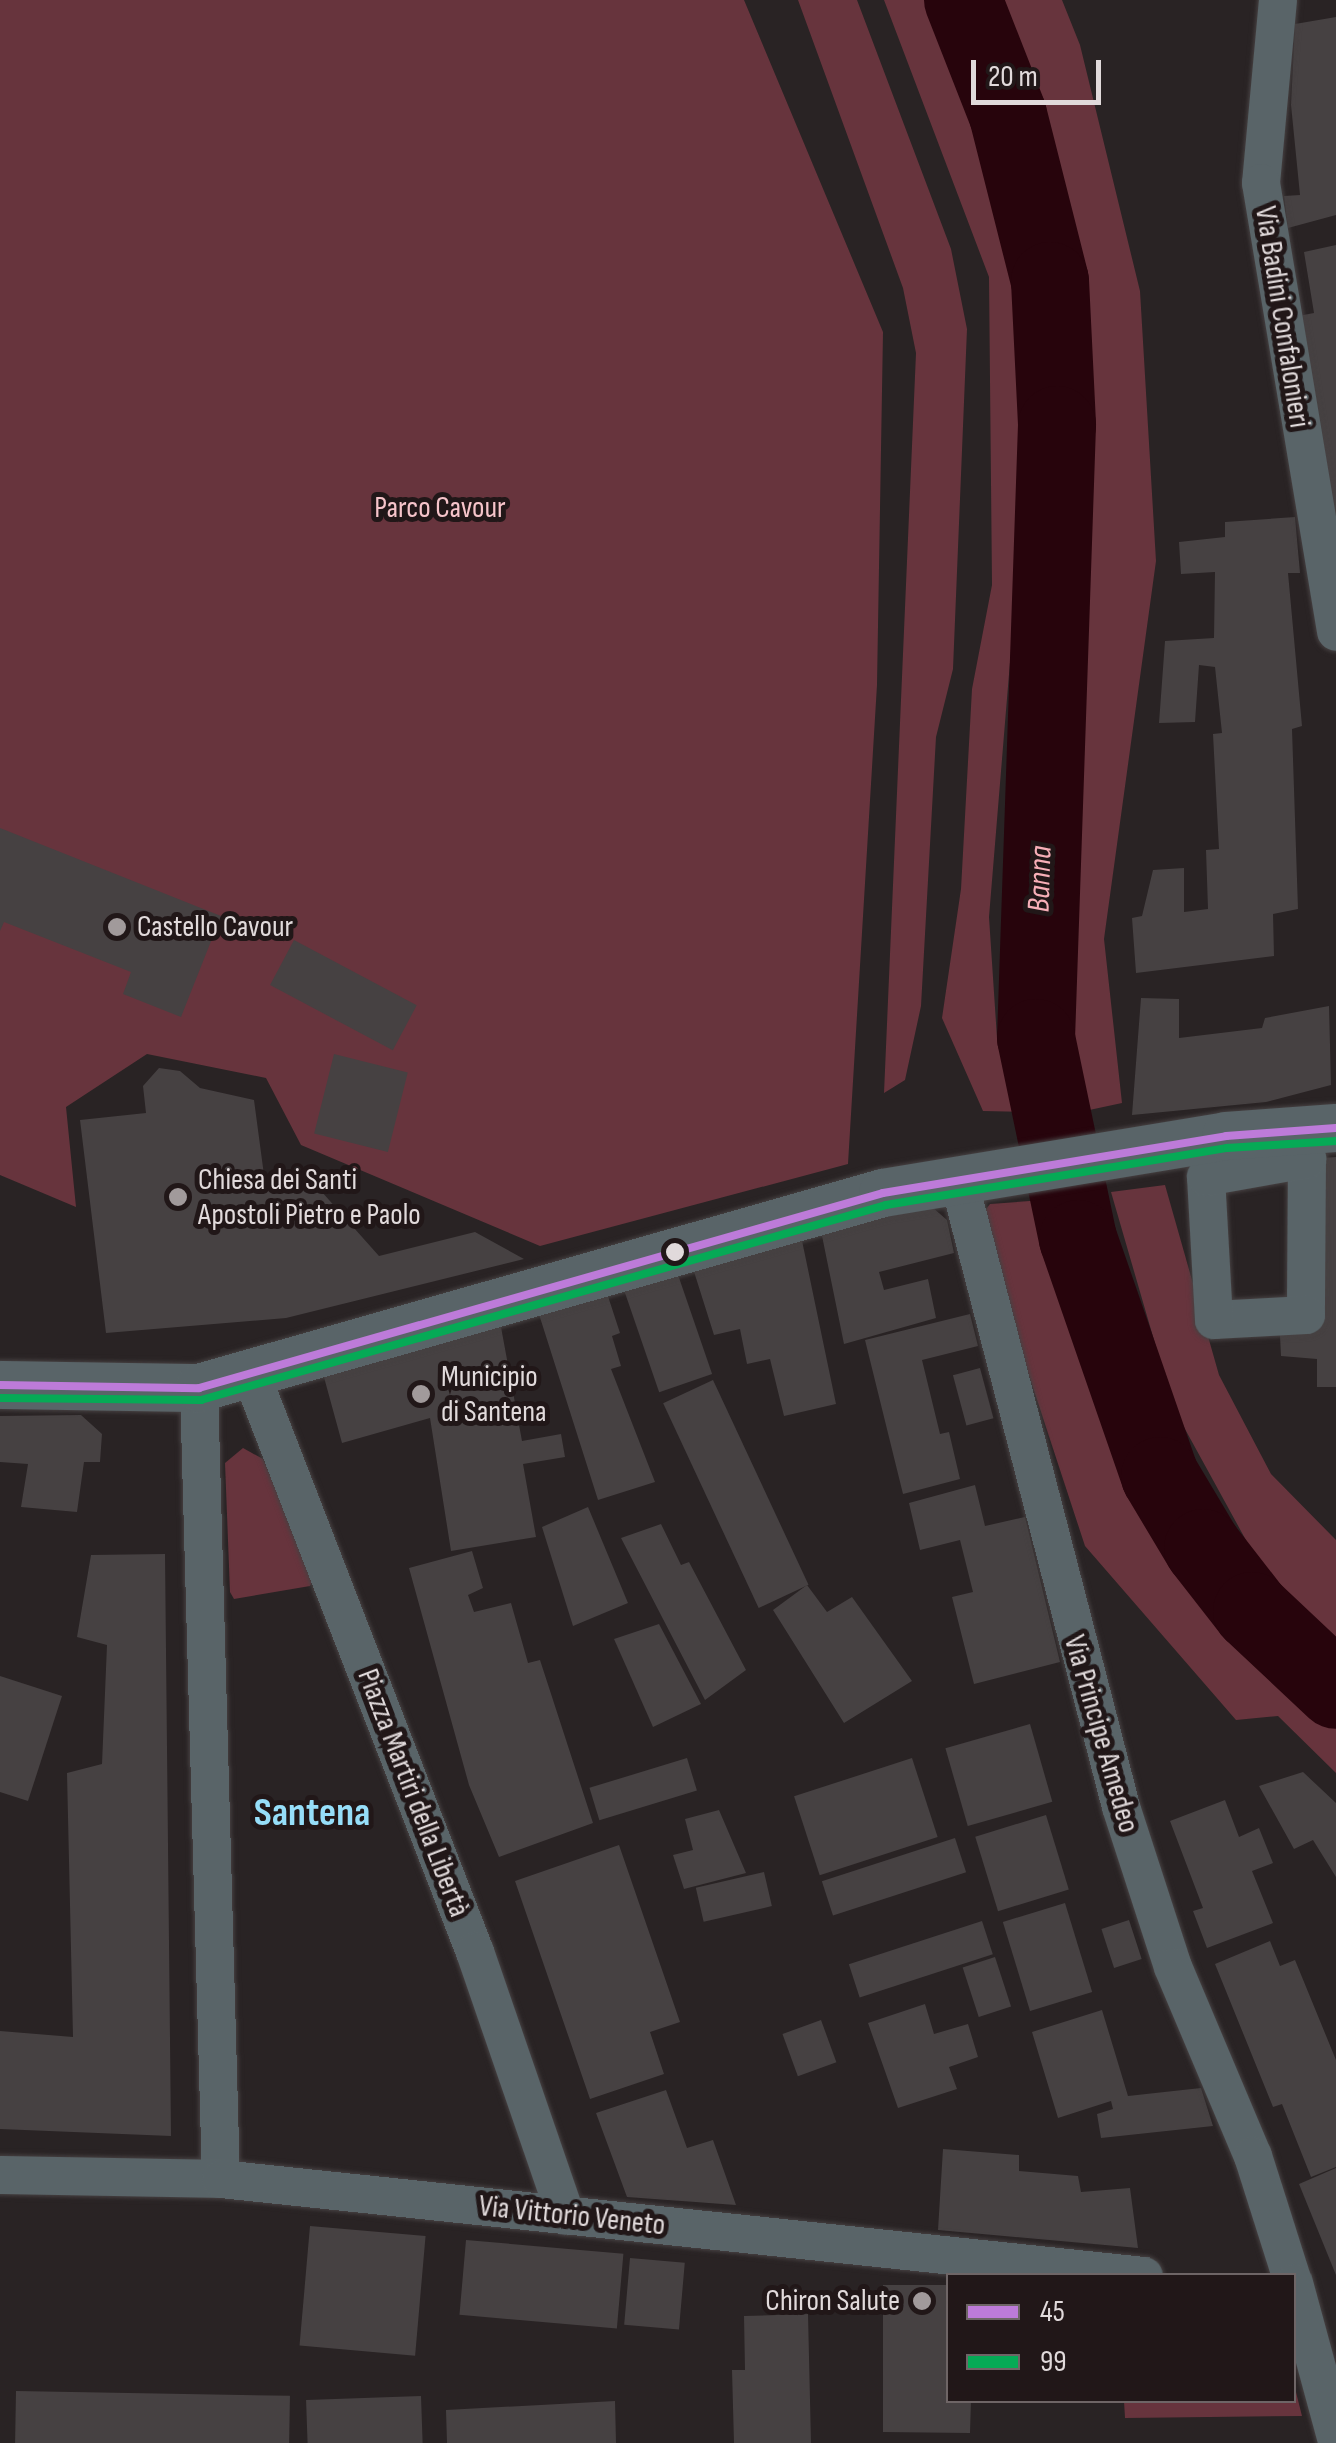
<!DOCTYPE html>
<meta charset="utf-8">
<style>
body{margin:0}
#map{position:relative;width:1336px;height:2443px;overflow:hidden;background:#292324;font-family:"Sofia Sans Condensed",sans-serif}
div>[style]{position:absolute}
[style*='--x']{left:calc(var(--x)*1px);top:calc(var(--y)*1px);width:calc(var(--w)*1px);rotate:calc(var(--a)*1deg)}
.green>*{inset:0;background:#67343d}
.river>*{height:78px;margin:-39px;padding:0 39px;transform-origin:39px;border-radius:39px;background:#27040c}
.building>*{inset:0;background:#464142;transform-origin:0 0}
.roads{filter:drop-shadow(0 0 2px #464142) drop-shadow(0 0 2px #464142)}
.minor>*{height:38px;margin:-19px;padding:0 19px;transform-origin:19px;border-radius:19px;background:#596468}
.tertiary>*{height:48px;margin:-24px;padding:0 24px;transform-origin:24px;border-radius:24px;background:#596468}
.bus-1>*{height:8px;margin:-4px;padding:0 4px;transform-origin:4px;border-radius:4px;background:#bd7bd9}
.bus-2>*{height:8px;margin:-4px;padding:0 4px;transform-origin:4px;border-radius:4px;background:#06aa56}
.dots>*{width:28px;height:28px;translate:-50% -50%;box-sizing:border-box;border:5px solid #211718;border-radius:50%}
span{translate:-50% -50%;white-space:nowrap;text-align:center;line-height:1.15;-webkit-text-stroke:10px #211718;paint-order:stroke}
.street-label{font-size:30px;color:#e1dadb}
.park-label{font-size:30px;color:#f6c4ca}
.poi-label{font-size:30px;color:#e1dadb}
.left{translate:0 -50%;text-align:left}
.right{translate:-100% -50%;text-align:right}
.water-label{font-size:32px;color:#f7afb8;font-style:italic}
.district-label{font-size:40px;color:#96ddf8;font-weight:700}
.legend{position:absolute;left:946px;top:2273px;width:350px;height:130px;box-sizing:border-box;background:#211718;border:2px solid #6e6566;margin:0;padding:12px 18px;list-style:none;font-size:30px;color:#e1dadb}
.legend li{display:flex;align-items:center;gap:20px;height:50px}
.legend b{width:50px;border:2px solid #6e6566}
.scale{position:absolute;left:971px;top:60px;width:130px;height:45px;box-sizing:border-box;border:5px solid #e1dadb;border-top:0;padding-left:12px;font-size:30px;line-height:35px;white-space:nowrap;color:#e1dadb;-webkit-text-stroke:8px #211718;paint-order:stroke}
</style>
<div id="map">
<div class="green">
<i style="clip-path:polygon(0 0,744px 0,883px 332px,877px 685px,848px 1164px,540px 1246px,301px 1145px,266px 1078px,147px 1054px,66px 1107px,76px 1207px,0 1175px)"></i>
<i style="clip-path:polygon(798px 0,857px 0,951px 249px,967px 329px,953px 669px,936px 737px,921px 1006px,905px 1080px,884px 1093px,916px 353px,903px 288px)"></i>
<i style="clip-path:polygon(884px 0,932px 0,1010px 218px,1025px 480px,989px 917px,997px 1038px,1034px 1112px,983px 1111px,942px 1018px,961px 889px,972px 689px,992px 585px,989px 277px)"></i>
<i style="clip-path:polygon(988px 0,1062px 0,1080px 45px,1140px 291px,1156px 561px,1104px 939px,1122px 1103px,1080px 1112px,1053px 1013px,1054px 805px,1085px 418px,1042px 132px)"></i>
<i style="clip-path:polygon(1165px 1185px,1219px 1375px,1271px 1474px,1336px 1540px,1336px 1652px,1264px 1573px,1174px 1409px,1111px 1192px)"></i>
<i style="clip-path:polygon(1043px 1200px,1152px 1535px,1186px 1576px,1336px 1706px,1336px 1773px,1278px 1716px,1236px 1720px,1085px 1546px,978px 1220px,990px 1204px)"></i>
<i style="clip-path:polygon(243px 1448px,263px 1459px,314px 1578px,310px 1586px,234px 1599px,230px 1592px,225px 1463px)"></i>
<i style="clip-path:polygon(1294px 2384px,1302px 2416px,1125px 2418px,1124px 2401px,1294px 2400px)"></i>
</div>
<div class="river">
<i style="--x:963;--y:0;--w:123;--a:68.6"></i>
<i style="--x:1008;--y:115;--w:171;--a:75.8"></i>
<i style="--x:1050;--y:281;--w:144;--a:87.2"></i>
<i style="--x:1057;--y:425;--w:613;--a:91.96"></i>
<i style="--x:1036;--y:1038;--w:205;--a:78.2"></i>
<i style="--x:1078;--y:1239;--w:251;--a:70.9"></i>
<i style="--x:1160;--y:1476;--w:84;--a:59.2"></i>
<i style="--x:1203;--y:1548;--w:80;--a:52.1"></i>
<i style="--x:1252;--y:1611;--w:115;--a:43.2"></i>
</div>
<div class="building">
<i style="clip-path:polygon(1336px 17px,1336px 215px,1288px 228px,1284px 196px,1300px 195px,1291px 105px,1295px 24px)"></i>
<i style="clip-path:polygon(1336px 245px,1336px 514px,1334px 514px,1298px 316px,1314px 313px,1304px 252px)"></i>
<i style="clip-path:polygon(1295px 517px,1300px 573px,1288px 573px,1302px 726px,1292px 729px,1298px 909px,1273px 914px,1274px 956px,1136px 973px,1132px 918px,1142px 916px,1153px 870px,1184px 868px,1184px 912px,1208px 909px,1206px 850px,1219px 849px,1213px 734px,1222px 733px,1215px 667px,1199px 665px,1195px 722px,1159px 723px,1165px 641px,1214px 638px,1215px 572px,1181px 574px,1179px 542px,1225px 537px,1225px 522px)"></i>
<i style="clip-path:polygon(0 828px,221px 916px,181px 1017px,123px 994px,131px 972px,4px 922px,0 931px)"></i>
<i style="left:294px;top:940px;width:139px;height:51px;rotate:28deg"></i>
<i style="clip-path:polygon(1141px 998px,1179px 999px,1179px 1038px,1262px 1028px,1265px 1018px,1329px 1006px,1331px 1085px,1266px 1102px,1132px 1115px)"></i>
<i style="left:334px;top:1054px;width:76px;height:82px;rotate:14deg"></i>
<i style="clip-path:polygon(159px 1068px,180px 1071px,200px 1088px,254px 1100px,266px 1190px,305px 1173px,379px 1256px,475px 1232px,524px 1259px,286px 1318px,106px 1333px,80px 1120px,146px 1113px,143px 1086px)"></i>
<i style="clip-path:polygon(1336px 1157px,1336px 1387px,1317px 1387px,1317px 1359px,1281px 1356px,1279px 1316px,1306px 1315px,1307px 1159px)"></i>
<i style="clip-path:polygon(932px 1207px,947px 1220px,954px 1253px,879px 1272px,884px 1290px,928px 1279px,936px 1318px,844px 1344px,820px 1226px)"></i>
<i style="clip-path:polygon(800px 1231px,836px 1404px,784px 1416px,770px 1359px,747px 1364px,740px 1329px,714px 1335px,690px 1259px)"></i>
<i style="left:676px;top:1269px;width:111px;height:56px;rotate:71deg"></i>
<i style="clip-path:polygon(605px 1287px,620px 1333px,612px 1336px,621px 1366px,611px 1369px,655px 1482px,598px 1500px,537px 1308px)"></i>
<i style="clip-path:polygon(970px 1314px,978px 1346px,922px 1360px,940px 1434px,949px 1432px,960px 1479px,903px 1494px,865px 1340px)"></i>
<i style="clip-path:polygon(501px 1327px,522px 1441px,561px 1434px,565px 1457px,523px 1464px,536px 1537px,451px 1551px,430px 1418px,342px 1443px,322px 1370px,421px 1340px)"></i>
<i style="left:980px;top:1368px;width:52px;height:28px;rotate:75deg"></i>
<i style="left:713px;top:1380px;width:226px;height:55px;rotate:65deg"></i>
<i style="clip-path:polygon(81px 1415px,102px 1434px,100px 1462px,84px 1462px,77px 1512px,21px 1507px,28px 1464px,0 1462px,0 1416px)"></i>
<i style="clip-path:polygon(975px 1485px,985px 1526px,1025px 1517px,1060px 1662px,974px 1684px,952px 1597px,973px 1592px,960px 1540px,920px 1550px,909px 1503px)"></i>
<i style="clip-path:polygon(588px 1507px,628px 1603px,573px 1626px,542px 1527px)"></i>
<i style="clip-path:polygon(661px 1524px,681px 1565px,689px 1562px,746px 1670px,705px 1700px,621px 1538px)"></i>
<i style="clip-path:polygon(472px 1551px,483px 1588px,468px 1595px,474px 1612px,511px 1603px,528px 1663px,540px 1660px,593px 1823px,499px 1857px,469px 1785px,409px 1568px)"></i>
<i style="clip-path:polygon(165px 1554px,171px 2136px,0 2129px,0 2031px,73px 2037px,67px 1773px,102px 1764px,107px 1645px,77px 1637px,91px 1555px)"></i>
<i style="clip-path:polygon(807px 1585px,827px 1612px,852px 1597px,912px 1681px,844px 1723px,773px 1610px)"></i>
<i style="clip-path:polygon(659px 1624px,701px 1704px,653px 1727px,614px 1639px)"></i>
<i style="clip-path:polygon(0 1676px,62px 1696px,28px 1801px,0 1792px)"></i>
<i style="left:1030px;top:1724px;width:81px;height:88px;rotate:74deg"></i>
<i style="left:687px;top:1758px;width:34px;height:102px;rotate:73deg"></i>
<i style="left:912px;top:1758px;width:83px;height:124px;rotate:72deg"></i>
<i style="clip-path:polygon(1303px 1772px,1336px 1803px,1336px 1877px,1313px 1840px,1294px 1849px,1259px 1786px)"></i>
<i style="clip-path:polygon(1225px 1800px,1239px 1837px,1259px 1828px,1273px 1863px,1252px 1871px,1273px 1923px,1207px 1948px,1193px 1911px,1203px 1908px,1170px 1821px)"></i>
<i style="clip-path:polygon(719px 1810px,746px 1873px,684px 1889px,673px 1855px,693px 1850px,685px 1819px)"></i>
<i style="left:1046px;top:1815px;width:78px;height:74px;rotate:73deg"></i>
<i style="left:955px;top:1838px;width:36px;height:140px;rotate:72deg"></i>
<i style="clip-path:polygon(619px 1845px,680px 2022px,650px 2032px,664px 2074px,590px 2099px,515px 1881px)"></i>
<i style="left:764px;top:1872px;width:35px;height:70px;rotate:77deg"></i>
<i style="left:1065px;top:1903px;width:93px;height:65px;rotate:73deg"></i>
<i style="left:1129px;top:1920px;width:41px;height:29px;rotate:72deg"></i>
<i style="left:982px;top:1921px;width:35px;height:140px;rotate:72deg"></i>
<i style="clip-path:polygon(1270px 1941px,1280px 1966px,1295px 1960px,1336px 2060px,1336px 2167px,1311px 2177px,1282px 2104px,1273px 2107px,1215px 1964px)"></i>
<i style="left:995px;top:1957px;width:52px;height:34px;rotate:72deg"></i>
<i style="clip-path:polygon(925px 2004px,934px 2034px,968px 2024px,978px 2057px,949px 2067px,957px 2089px,898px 2108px,868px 2023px)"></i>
<i style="clip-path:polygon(1102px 2010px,1128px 2096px,1201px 2088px,1213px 2126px,1101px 2138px,1097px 2114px,1113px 2109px,1111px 2101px,1058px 2118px,1032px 2032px)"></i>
<i style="left:821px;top:2020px;width:45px;height:41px;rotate:70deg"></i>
<i style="clip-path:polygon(666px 2090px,687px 2148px,713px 2140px,736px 2205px,627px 2197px,596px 2113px)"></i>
<i style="clip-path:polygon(943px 2149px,1019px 2155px,1019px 2171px,1078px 2176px,1081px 2192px,1130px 2188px,1138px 2248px,938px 2230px)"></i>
<i style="clip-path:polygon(1336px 2168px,1336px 2275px,1299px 2184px)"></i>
<i style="left:310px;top:2226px;width:116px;height:120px;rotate:5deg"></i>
<i style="left:466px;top:2240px;width:158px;height:75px;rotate:5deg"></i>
<i style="left:630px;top:2258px;width:55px;height:67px;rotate:5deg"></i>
<i style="clip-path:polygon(883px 2285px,948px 2285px,948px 2400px,971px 2400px,970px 2433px,883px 2432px)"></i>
<i style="clip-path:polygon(808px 2314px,811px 2443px,734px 2443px,732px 2370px,745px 2370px,744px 2316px)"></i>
<i style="left:16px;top:2391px;width:274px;height:52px;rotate:1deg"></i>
<i style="left:421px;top:2396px;width:47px;height:115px;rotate:88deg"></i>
<i style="clip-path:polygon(615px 2401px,616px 2443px,447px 2443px,446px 2410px)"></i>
</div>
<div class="roads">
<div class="minor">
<i style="--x:1278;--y:0;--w:184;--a:95.3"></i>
<i style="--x:1261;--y:183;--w:455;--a:80.5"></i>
<i style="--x:1307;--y:1159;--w:156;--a:90.4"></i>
<i style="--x:1306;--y:1315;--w:92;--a:176.9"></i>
<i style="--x:1214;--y:1320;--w:143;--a:-93.2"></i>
<i style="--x:1206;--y:1177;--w:103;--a:-10.1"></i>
<i style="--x:958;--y:1177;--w:651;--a:75.49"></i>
<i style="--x:1121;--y:1807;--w:168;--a:72"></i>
<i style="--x:1173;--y:1967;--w:205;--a:67.1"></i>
<i style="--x:1253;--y:2156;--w:126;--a:72.4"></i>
<i style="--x:251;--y:1374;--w:620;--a:68.82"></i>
<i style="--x:475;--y:1952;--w:279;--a:71"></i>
<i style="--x:199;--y:1388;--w:791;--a:88.41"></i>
<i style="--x:0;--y:2175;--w:221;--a:1"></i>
<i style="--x:221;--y:2179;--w:928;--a:6"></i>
<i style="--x:1294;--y:2283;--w:161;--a:74.8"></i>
</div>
<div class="tertiary">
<i style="--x:0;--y:1385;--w:199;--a:0.9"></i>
<i style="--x:199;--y:1388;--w:711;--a:-15.91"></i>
<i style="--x:883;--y:1193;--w:348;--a:-9.4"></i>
<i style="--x:1226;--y:1136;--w:110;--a:-4.2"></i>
</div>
</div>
<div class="bus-1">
<i style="--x:0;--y:1385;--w:199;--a:0.9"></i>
<i style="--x:199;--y:1388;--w:711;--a:-15.91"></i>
<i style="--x:883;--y:1193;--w:348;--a:-9.4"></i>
<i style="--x:1226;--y:1136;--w:110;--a:-4.2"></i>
</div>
<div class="bus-2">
<i style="--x:0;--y:1398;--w:201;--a:0.6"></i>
<i style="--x:201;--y:1400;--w:712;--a:-15.89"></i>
<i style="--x:886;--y:1205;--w:346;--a:-9.5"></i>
<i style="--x:1227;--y:1148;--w:109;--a:-3.7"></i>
</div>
<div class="dots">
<i style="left:117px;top:927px;background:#a19a9b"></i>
<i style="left:178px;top:1197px;background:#a19a9b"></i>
<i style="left:675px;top:1252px;background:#e1dadb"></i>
<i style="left:421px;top:1394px;background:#a19a9b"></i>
<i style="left:922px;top:2301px;background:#a19a9b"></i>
</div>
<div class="street-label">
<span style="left:1282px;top:317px;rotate:81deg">Via Badini Confalonieri</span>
<span style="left:1101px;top:1734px;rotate:74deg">Via Principe Amedeo</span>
<span style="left:413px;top:1793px;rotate:69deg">Piazza Martiri della Libertà</span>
<span style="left:572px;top:2216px;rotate:6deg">Via Vittorio Veneto</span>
</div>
<div class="park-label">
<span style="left:440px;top:508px">Parco Cavour</span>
</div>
<div class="poi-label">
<span class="left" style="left:137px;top:927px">Castello Cavour</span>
<span class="left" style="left:198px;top:1197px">Chiesa dei Santi<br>Apostoli Pietro e Paolo</span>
<span class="left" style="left:441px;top:1394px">Municipio<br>di Santena</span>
<span class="right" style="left:900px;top:2301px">Chiron Salute</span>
</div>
<div class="water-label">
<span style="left:1041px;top:879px;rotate:-88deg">Banna</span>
</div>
<div class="district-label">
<span style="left:312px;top:1813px">Santena</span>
</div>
<ul class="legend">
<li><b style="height:12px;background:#bd7bd9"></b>45</li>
<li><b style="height:12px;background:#06aa56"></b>99</li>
</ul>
<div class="scale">20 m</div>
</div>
